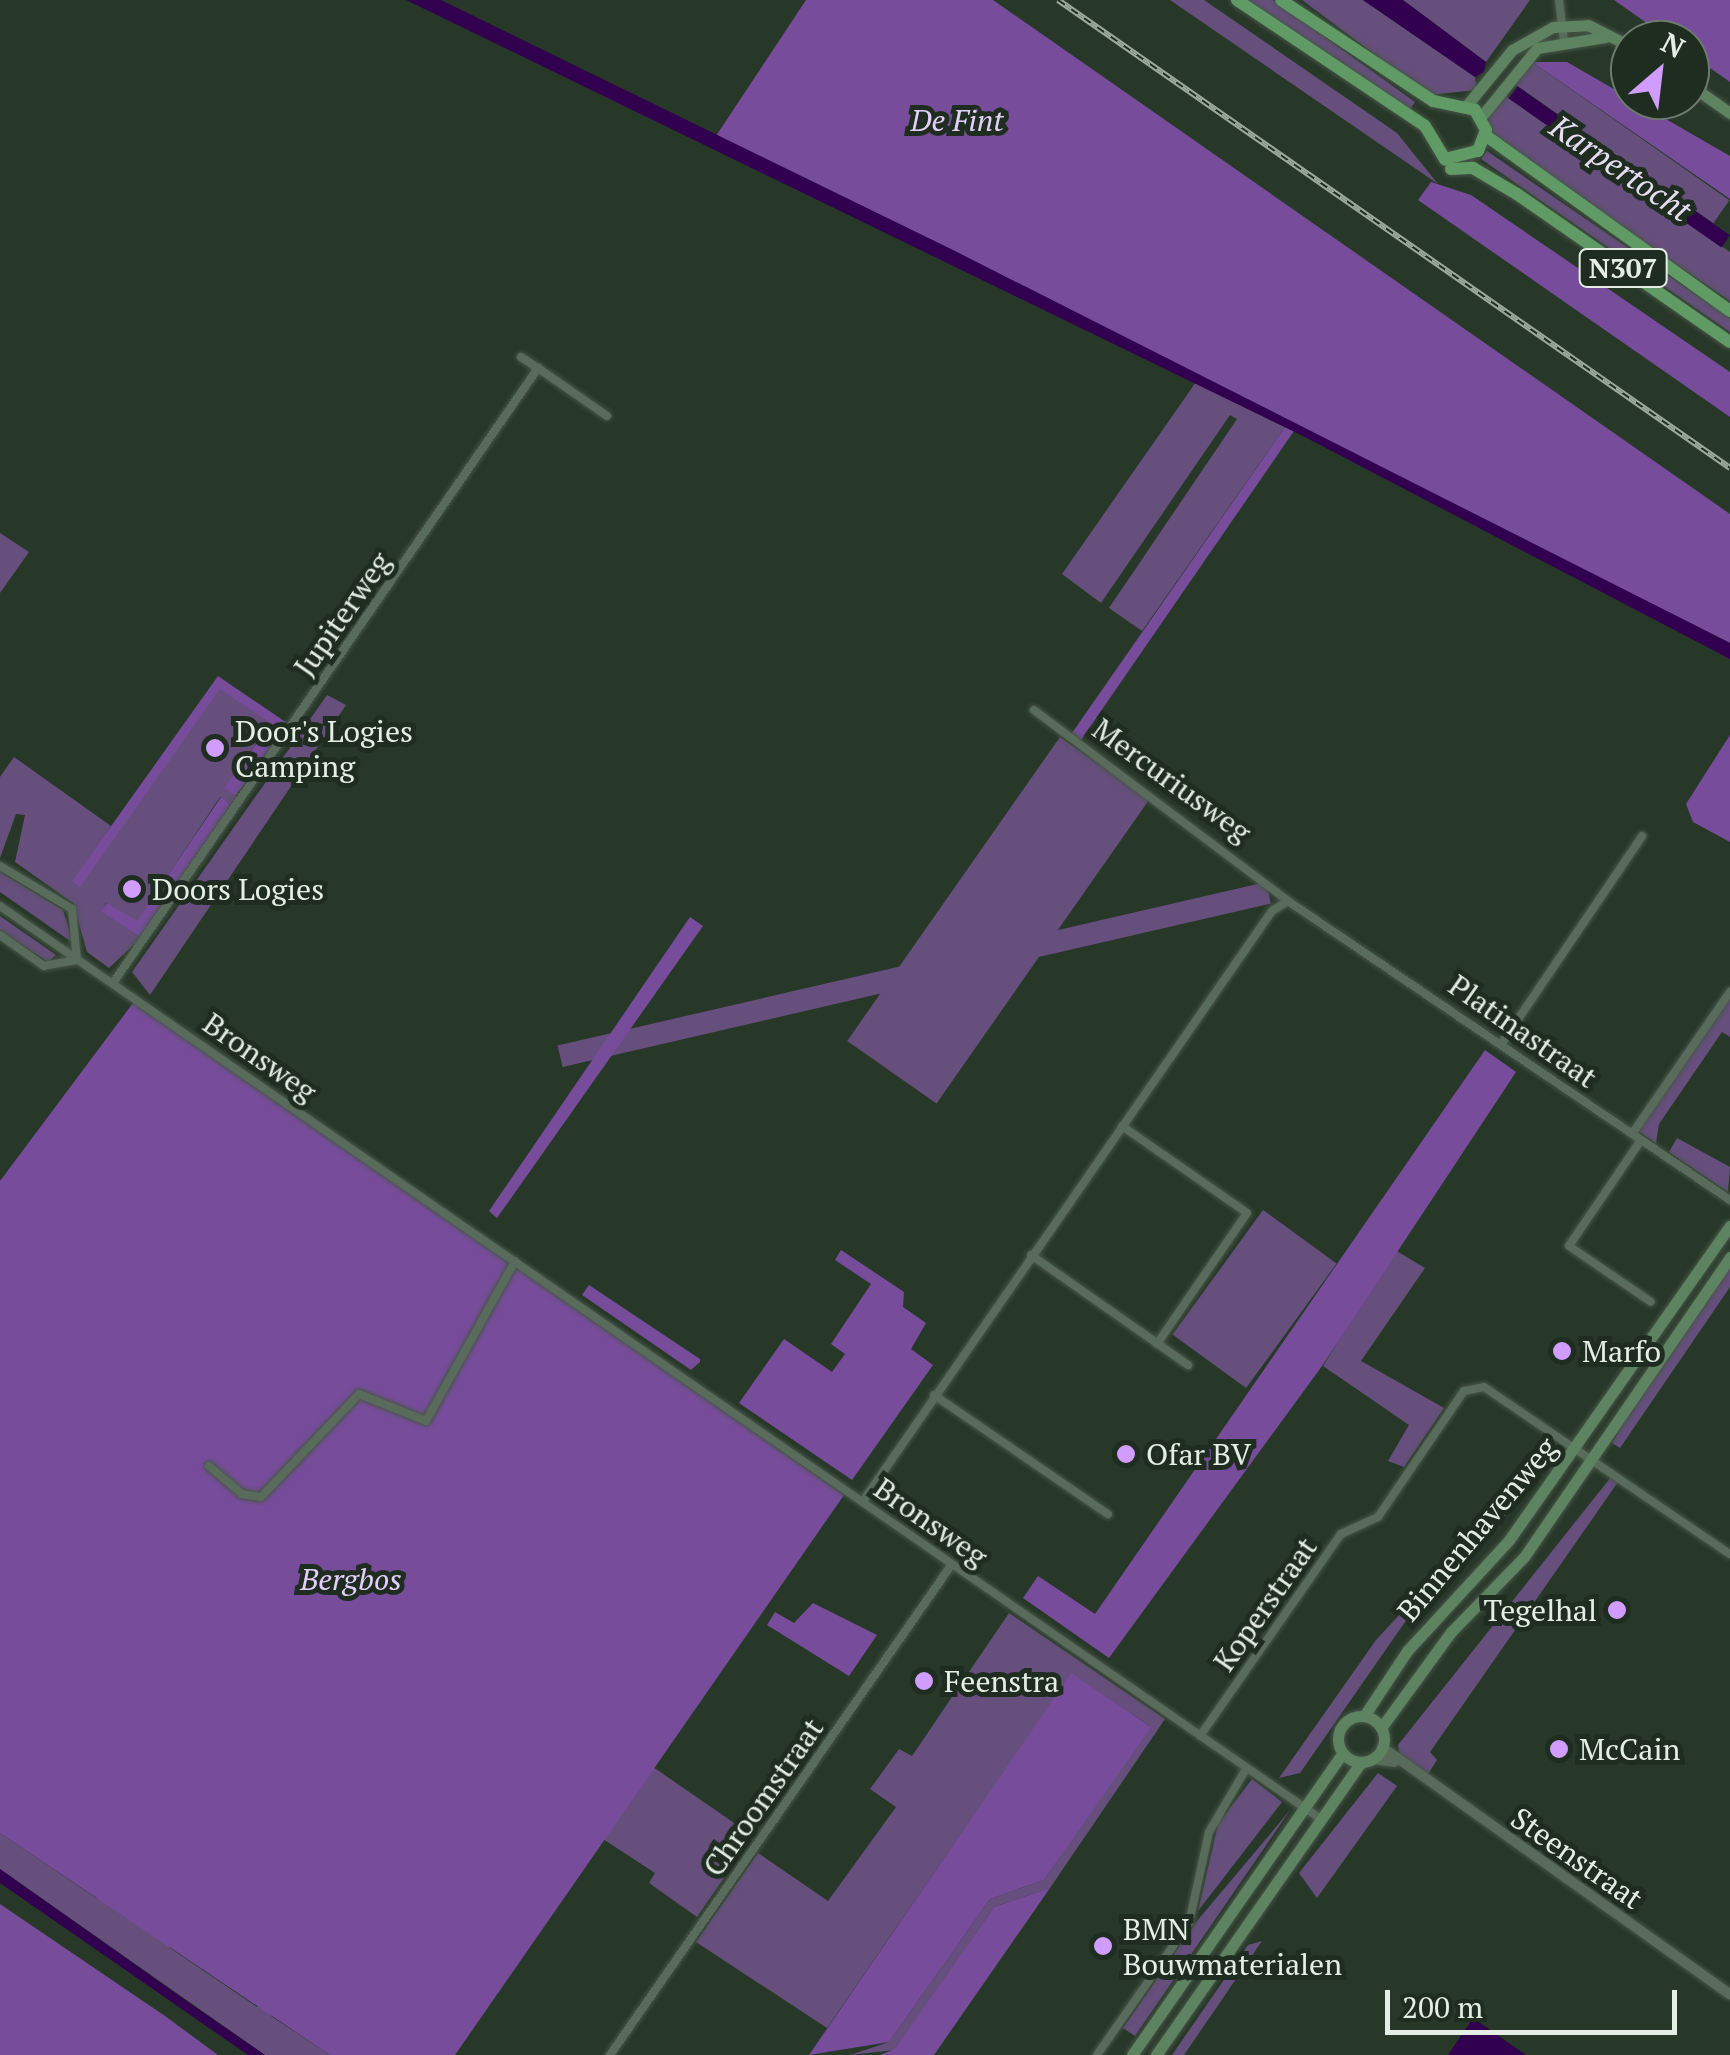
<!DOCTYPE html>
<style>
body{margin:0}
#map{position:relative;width:1730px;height:2055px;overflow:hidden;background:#273828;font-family:"PT Serif",serif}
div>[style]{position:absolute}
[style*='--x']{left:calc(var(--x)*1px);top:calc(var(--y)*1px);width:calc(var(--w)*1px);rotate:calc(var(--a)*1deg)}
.green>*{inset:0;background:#664f7d;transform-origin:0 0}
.forest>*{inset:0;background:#774d9b;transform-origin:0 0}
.water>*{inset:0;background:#31004e;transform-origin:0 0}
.roads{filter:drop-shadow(0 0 2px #475548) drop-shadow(0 0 2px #475548)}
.minor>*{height:8px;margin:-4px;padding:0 4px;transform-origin:4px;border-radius:4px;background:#596b5a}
.tertiary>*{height:10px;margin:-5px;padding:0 5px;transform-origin:5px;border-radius:5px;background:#596b5a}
.secondary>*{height:11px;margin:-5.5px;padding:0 5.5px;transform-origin:5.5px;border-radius:5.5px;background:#5d8360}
.secondary>.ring{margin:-5.5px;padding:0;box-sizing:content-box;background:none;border:11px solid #5d8360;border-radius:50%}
.primary>*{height:12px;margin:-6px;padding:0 6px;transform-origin:6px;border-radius:6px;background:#609b65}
.rail>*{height:6px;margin-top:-3px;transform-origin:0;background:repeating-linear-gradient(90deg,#1e2d1f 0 8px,#9ca99d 0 16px);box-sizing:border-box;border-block:2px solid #9ca99d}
.dots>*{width:28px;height:28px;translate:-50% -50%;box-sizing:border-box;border:5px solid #1e2d1f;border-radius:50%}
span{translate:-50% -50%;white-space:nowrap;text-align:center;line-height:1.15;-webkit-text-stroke:10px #1e2d1f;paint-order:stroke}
.shield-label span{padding:2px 8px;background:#1e2d1f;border:2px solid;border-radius:8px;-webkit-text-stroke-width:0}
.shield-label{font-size:28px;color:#e4eee4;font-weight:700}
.park-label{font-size:30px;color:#e4cffa;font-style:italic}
.street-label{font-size:30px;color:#e4eee4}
.poi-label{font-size:30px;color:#e4eee4}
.left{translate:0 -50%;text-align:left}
.right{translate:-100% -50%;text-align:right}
.water-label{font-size:32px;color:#e7ddf2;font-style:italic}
.north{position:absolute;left:1610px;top:20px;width:100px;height:100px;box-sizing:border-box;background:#1e2d1f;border:2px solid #6d7a6e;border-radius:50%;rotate:28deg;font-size:28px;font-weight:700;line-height:40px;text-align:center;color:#e4eee4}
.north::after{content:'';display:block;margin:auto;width:35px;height:45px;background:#d09dff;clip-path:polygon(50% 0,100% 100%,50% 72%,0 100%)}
.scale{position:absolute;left:1385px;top:1990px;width:292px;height:45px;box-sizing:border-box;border:5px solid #e4eee4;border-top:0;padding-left:12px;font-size:30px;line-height:35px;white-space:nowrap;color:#e4eee4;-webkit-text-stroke:8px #1e2d1f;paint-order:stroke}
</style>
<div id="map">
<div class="green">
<i style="clip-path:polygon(1170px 0,1204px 0,1397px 133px,1438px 184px)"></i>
<i style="clip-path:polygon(1247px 0,1273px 0,1415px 102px,1409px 111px)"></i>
<i style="clip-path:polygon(1302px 0,1363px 0,1475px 77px,1477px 90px,1429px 95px)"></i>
<i style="clip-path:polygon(1403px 0,1530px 0,1486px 62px)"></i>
<i style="left:1532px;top:62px;width:241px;height:28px;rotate:35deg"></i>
<i style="clip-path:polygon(1501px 84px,1507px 97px,1730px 252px,1730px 301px,1497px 142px,1487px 117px)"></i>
<i style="clip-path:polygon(1487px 151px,1730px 318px,1730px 332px,1481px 159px)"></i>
<i style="clip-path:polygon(1196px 382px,1285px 427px,1142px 631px,1109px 608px,1237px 419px,1230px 415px,1101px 603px,1062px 574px)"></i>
<i style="clip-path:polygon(0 533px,29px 552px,0 593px)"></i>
<i style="clip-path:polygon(220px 688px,282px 731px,273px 744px,261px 736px,227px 788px,237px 797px,231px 805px,220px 797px,137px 922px,106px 903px,102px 911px,141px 938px,109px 968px,87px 952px,73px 903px,15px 862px,25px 815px,16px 814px,0 858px,0 777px,14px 757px,111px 826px,73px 881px,80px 886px)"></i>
<i style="clip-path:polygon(327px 695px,346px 705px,150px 995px,132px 972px)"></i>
<i style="left:1060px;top:737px;width:109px;height:371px;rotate:35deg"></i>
<i style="clip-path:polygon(0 872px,63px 910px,73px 943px,0 892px)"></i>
<i style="left:1266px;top:882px;width:22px;height:727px;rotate:77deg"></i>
<i style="clip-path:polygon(0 916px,56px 955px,48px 962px,0 930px)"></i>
<i style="clip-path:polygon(1730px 999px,1730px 1037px,1722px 1032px,1659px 1124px,1656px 1143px,1638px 1131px)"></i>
<i style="clip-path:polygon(1677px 1138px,1730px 1167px,1728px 1192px,1669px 1152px)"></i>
<i style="left:1263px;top:1210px;width:91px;height:154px;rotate:36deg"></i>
<i style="clip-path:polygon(1395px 1250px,1425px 1268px,1361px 1361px,1444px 1408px,1404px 1467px,1388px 1461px,1409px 1425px,1323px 1366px)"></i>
<i style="clip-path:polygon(1730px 1266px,1730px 1287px,1620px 1448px,1612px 1443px,1623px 1424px)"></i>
<i style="clip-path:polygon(evenodd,683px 1390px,699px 1401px,271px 2016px,330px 2055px,265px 2055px,0 1869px,0 1833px,96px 1898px,142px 1910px,287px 1627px,161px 1541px,33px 1670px,28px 1648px,155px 1522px,60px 1456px,44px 1466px,46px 1449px,80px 1453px,254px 1570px,371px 1404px,382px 1409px,268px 1578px,308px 1604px,333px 1604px,462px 1705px,597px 1512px,535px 1473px,413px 1423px,434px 1417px,520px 1452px,603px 1501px,683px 1390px,298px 1624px,448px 1728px,257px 2007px,170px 1948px,153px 1914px,298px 1624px)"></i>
<i style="clip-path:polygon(1552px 1438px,1556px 1445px,1511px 1509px,1405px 1622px,1300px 1773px,1279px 1778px,1376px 1640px,1515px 1490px)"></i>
<i style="clip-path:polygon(1611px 1477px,1618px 1482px,1430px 1752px,1437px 1760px,1427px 1776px,1400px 1757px,1398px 1745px)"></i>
<i style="clip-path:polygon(1009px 1613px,1165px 1719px,1050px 1888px,994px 1907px,895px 2050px,850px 2055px,889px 2042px,990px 1899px,1044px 1880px,1150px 1726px,1071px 1674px,827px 2028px,696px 1942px,758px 1853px,828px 1901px,896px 1807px,870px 1789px,899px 1749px,912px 1756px)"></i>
<i style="clip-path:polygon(653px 1767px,753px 1836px,697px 1917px,649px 1883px,655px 1873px,603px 1839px)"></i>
<i style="clip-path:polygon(1378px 1773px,1397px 1786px,1317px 1898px,1299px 1873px)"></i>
<i style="clip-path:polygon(1252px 1779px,1282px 1802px,1198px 1911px,1218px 1824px)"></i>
<i style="clip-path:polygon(1291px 1809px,1135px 2036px,1123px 2028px,1197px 1921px)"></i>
<i style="clip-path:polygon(1262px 1941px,1184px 2055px,1172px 2055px,1248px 1945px)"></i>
</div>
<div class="forest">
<i style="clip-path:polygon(806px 0,993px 0,1730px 514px,1730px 643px,716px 136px)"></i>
<i style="clip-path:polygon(1614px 0,1730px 0,1730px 82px,1690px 54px,1690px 40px,1671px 40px)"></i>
<i style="clip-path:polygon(1532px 62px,1567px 62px,1730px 156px,1730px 199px)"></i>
<i style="clip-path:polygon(1431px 182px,1471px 195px,1730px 372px,1730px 417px,1418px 200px)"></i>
<i style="clip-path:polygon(1285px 427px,1294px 431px,1081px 740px,1072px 733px)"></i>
<i style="clip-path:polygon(218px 676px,287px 723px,282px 731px,220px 689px,80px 887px,72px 881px)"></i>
<i style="clip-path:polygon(1730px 735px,1730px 842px,1693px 822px,1686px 804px)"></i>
<i style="left:262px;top:736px;width:14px;height:64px;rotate:36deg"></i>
<i style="clip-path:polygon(221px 797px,231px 805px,141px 938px,101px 911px,107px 903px,137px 921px)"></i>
<i style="clip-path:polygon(690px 917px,703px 926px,497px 1218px,489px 1211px)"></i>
<i style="clip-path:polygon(136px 999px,844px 1495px,455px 2055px,330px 2055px,0 1833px,0 1181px)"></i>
<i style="clip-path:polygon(1485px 1050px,1516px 1072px,1322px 1366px,1109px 1658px,1023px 1598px,1038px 1576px,1095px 1614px)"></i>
<i style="clip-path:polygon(841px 1250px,904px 1292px,903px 1307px,926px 1323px,911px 1349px,933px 1365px,852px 1480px,739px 1403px,784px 1339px,832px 1372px,845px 1354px,831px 1344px,871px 1284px,835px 1260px)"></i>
<i style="clip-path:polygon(589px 1285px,700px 1359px,700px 1362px,691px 1370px,582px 1295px)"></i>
<i style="clip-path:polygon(813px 1603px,877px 1635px,849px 1676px,767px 1625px,775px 1612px,794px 1623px)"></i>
<i style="clip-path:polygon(1071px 1673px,1151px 1727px,1044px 1880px,990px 1899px,889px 2042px,809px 2055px)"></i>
<i style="clip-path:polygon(1050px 1888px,934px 2055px,880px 2055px,895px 2049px,994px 1907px)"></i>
<i style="clip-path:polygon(0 1904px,165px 2016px,218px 2055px,0 2055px)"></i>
</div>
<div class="water">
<i style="clip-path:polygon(406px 0,441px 0,953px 250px,1730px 643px,1730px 659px,1303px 436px)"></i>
<i style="clip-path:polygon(1363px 0,1403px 0,1486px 62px,1484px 72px,1475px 77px)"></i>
<i style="left:1517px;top:86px;width:260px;height:15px;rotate:35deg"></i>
<i style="clip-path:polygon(0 1869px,191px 2004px,265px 2055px,248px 2055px,0 1883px)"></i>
<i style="clip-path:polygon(1473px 2018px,1526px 2055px,1448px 2055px)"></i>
</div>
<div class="roads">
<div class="minor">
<i style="--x:1559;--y:0;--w:38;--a:83"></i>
<i style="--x:521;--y:357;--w:20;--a:33"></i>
<i style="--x:1034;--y:710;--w:318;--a:36.9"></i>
<i style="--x:0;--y:866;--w:84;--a:30.8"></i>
<i style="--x:72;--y:909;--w:51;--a:84.4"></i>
<i style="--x:77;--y:960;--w:34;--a:170"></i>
<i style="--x:44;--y:966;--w:54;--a:-144.8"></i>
<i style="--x:0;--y:906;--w:1606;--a:34.65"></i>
<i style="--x:113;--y:983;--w:748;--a:-55.35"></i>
<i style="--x:538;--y:368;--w:84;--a:34.8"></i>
<i style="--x:1502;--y:1043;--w:250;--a:-55.9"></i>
<i style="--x:1122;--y:1126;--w:152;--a:34.8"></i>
<i style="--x:1247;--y:1213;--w:159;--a:124.5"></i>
<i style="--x:1632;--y:1134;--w:173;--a:-55.4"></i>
<i style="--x:1641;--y:1140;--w:128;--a:124.2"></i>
<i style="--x:1569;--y:1246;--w:99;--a:34.3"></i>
<i style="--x:1031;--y:1255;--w:192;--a:35"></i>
<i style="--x:934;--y:1395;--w:211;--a:34.4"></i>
<i style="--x:209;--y:1466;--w:43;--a:40.3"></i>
<i style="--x:242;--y:1494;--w:19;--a:9"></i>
<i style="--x:261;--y:1497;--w:142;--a:-46.4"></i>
<i style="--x:359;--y:1394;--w:72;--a:21.9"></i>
<i style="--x:426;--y:1421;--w:183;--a:-60.9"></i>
<i style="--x:863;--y:1501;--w:718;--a:-55.27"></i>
<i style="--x:1272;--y:911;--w:19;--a:-32"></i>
<i style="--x:1288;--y:901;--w:534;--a:34.08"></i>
<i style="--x:1200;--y:1736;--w:246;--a:-55.1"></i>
<i style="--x:1341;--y:1534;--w:41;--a:-24.7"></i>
<i style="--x:1378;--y:1517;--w:153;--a:-55.7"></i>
<i style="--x:1464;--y:1391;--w:20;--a:-11"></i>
<i style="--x:1484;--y:1387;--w:297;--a:34.2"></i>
<i style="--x:610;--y:2055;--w:598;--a:-55.14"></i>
<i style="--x:1097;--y:2055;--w:161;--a:-55.1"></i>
<i style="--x:1189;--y:1923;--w:93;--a:-77.6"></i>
<i style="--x:1209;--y:1832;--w:73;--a:-59.6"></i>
</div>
<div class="tertiary">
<i style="--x:1382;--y:1747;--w:427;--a:35.4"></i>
<i style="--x:1373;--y:1759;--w:21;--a:8"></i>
</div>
<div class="secondary">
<i style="--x:1690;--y:85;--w:49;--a:35"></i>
<i style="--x:1467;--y:105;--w:71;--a:-50.7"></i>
<i style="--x:1512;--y:50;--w:47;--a:-29.3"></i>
<i style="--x:1553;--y:27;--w:35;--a:-3"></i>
<i style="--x:1588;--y:25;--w:47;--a:26.6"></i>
<i style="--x:1481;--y:117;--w:89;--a:-50.9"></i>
<i style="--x:1537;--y:48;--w:69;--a:-9.2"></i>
<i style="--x:1364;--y:1716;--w:78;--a:-56.5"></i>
<i style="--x:1407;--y:1651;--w:151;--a:-47.4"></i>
<i style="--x:1509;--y:1540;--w:384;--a:-54.9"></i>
<i class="ring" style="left:1338px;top:1716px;width:35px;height:35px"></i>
<i style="--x:1381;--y:1728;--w:119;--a:-53.9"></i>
<i style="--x:1451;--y:1632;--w:105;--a:-45.8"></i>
<i style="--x:1524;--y:1557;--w:364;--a:-55.5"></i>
<i style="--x:1132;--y:2055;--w:368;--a:-55.1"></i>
<i style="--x:1156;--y:2055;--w:358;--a:-55"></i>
</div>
<div class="primary">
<i style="--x:1237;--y:0;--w:226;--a:33.8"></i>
<i style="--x:1425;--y:126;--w:39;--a:59"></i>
<i style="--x:1445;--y:159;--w:34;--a:-14"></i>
<i style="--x:1478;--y:151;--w:22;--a:-69"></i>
<i style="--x:1486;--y:130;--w:23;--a:-119"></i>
<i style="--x:1475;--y:110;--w:43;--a:-167.9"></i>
<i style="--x:1433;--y:101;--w:182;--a:-146.4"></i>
<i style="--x:1485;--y:135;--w:302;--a:35.7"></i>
<i style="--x:1451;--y:169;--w:22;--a:-3"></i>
<i style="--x:1473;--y:168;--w:51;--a:30.6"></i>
<i style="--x:1517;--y:194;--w:259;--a:34.8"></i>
</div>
</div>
<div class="rail">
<i style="--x:1058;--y:0;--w:819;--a:34.85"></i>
</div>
<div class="dots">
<i style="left:215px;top:748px;background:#d09dff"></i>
<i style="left:132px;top:889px;background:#d09dff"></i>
<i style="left:1562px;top:1351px;background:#d09dff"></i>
<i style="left:1126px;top:1454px;background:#d09dff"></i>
<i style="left:1617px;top:1610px;background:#d09dff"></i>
<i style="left:924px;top:1681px;background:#d09dff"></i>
<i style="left:1559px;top:1749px;background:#d09dff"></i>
<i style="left:1103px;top:1946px;background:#d09dff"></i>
</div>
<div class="shield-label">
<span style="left:1623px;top:268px">N307</span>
</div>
<div class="park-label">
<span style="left:957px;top:120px">De Fint</span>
<span style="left:351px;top:1579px">Bergbos</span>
</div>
<div class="street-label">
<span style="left:342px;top:614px;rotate:-55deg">Jupiterweg</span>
<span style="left:1172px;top:780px;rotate:36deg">Mercuriusweg</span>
<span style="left:1523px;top:1031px;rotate:35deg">Platinastraat</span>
<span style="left:260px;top:1057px;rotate:35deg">Bronsweg</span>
<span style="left:931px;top:1522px;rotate:35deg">Bronsweg</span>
<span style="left:1477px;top:1529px;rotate:-50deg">Binnenhavenweg</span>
<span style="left:1265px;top:1604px;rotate:-55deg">Koperstraat</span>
<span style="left:763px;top:1797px;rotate:-55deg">Chroomstraat</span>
<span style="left:1577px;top:1858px;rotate:35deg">Steenstraat</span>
</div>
<div class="poi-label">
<span class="left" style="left:235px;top:748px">Door's Logies<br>Camping</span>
<span class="left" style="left:152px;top:889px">Doors Logies</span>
<span class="left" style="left:1582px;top:1351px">Marfo</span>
<span class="left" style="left:1146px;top:1454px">Ofar BV</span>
<span class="right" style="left:1597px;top:1610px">Tegelhal</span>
<span class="left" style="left:944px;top:1681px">Feenstra</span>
<span class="left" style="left:1579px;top:1749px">McCain</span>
<span class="left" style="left:1123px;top:1946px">BMN<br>Bouwmaterialen</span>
</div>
<div class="water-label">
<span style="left:1621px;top:168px;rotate:34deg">Karpertocht</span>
</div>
<div class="north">N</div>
<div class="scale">200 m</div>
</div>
